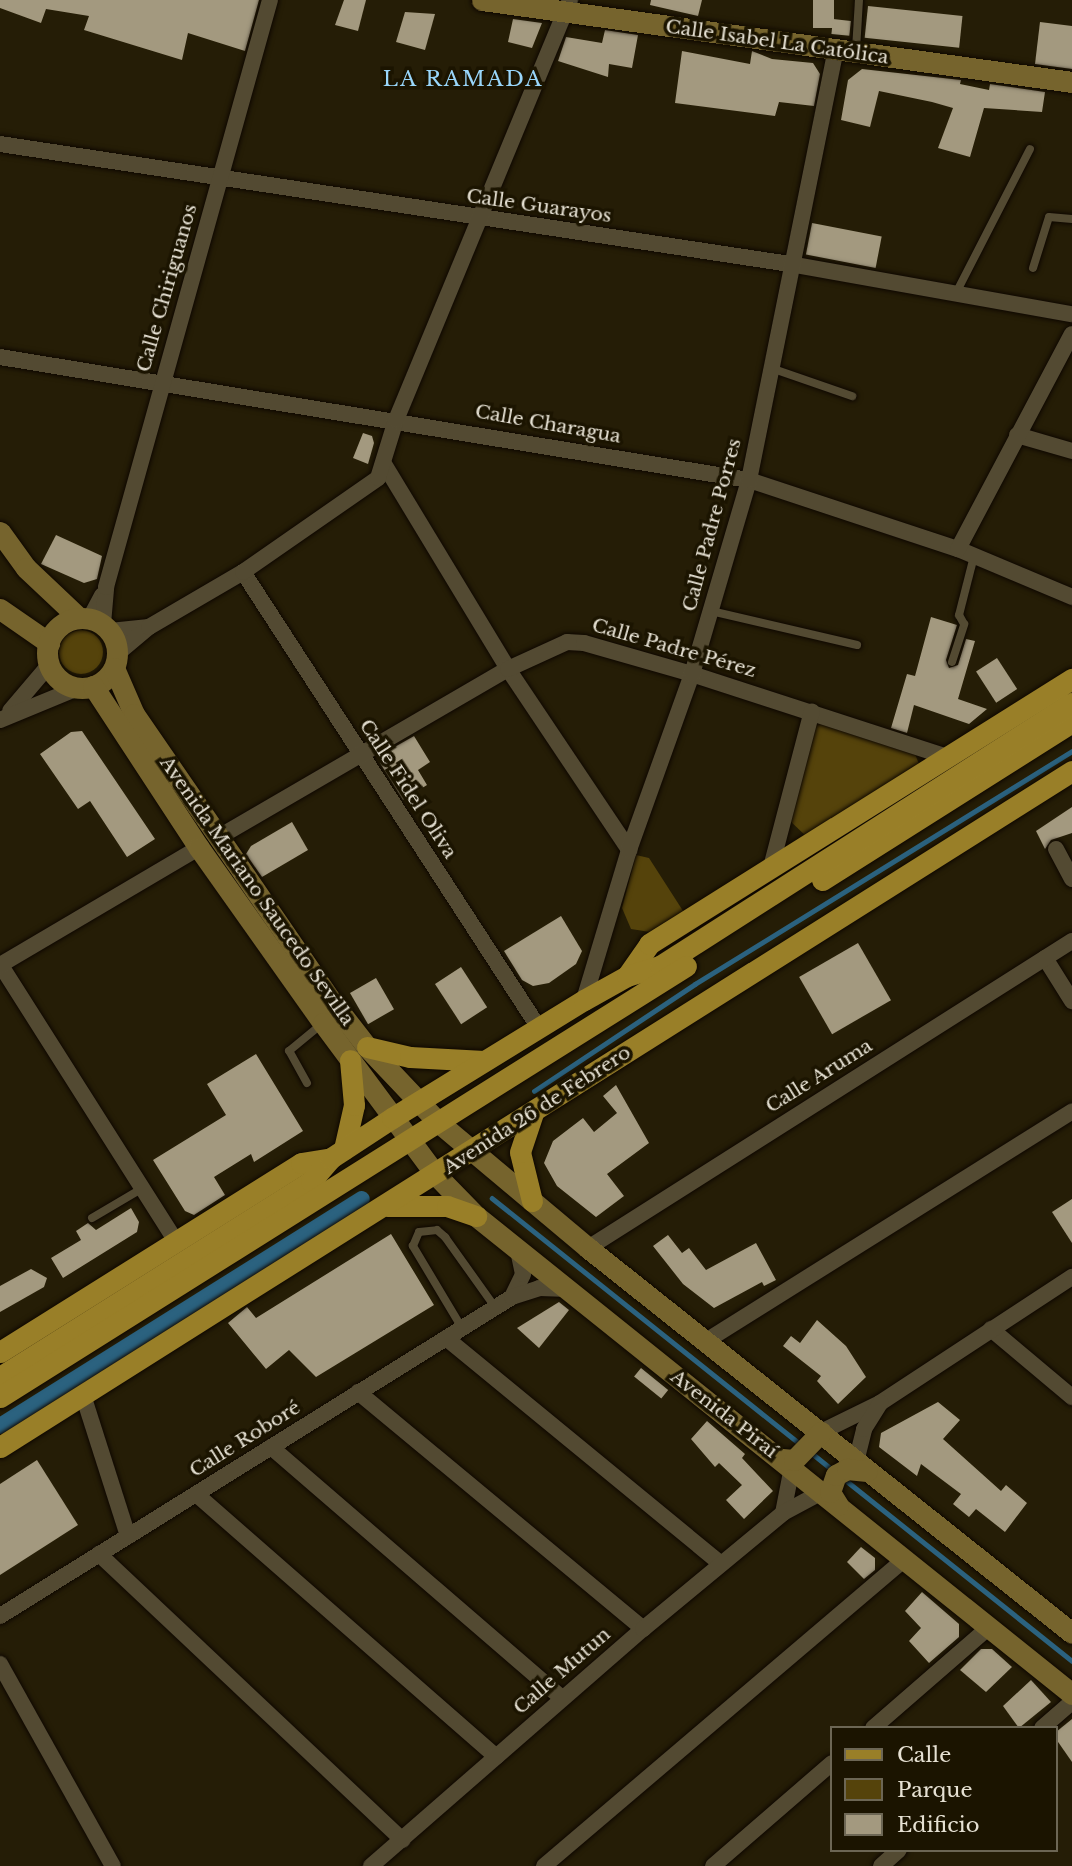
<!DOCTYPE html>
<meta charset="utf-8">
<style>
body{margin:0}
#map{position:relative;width:1072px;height:1866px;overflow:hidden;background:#251d06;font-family:"Libre Baskerville",serif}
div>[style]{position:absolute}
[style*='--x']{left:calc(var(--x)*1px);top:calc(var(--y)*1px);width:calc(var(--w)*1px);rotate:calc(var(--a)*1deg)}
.green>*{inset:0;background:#55430b}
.round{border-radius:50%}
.stream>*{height:4.5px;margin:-2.25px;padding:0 2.25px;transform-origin:2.25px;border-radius:2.25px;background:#2b627f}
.canal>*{height:16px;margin:-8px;padding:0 8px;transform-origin:8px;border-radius:8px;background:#2b627f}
.building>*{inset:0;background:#a3997f;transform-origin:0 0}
.roads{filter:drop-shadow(0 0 2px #0e0700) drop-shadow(0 0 2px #0e0700)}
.lane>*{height:8px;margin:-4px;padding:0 4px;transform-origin:4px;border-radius:4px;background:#534a32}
.street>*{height:16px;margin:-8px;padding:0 8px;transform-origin:8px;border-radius:8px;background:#534a32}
.secondary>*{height:21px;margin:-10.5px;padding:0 10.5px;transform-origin:10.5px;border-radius:10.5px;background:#76642d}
.secondary>.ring{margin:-10.5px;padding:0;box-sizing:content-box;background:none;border:21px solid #76642d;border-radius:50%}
.primary>*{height:21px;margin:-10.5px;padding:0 10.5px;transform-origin:10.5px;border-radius:10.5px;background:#997f28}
span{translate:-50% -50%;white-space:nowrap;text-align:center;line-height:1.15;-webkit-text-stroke:7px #1b1400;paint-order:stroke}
.street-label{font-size:19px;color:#e6e1d3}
.neighbourhood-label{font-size:21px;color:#99d6fa;letter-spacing:2px}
.legend{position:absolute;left:830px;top:1726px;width:228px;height:126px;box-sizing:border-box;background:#1b1400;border:2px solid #6c6654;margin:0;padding:9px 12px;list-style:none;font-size:21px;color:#e6e1d3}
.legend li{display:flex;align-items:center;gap:14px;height:35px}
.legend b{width:35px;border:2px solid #6c6654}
</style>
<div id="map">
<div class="green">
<i class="round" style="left:59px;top:630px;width:44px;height:44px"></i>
<i style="clip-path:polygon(815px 720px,915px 754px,919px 764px,808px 838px,788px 819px)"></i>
<i style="clip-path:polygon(636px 855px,649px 858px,685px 914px,650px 932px,631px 929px,622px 908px)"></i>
</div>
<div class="stream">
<i style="--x:534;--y:1091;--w:193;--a:-33.6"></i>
<i style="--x:695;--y:984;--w:443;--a:-31.7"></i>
<i style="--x:492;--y:1198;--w:396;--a:38.6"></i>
<i style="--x:813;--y:1454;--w:21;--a:39"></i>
<i style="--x:843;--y:1478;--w:293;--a:38.6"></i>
</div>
<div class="canal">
<i style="--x:0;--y:1426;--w:427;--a:-32.1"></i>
</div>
<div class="building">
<i style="clip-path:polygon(0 0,259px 0,245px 51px,188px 33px,182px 60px,84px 30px,89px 16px,46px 9px,41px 23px,0 8px)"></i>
<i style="clip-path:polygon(344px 0,366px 0,358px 31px,335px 25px)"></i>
<i style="clip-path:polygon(651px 0,702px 0,698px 16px,650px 5px)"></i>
<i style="left:813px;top:0;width:21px;height:28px"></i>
<i style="left:868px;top:6px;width:95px;height:32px;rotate:6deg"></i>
<i style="clip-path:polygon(405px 12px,435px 14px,425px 50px,396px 42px)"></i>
<i style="clip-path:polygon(513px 19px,542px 23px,532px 48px,508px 42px)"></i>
<i style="left:833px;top:19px;width:18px;height:15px;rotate:6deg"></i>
<i style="clip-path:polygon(1040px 22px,1072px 26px,1072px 69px,1035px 64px)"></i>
<i style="clip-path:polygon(605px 30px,638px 35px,632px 68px,609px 64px,608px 77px,558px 61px,566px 37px,602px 43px)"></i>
<i style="clip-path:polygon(682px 51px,750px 64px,752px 51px,772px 59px,813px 63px,820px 74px,814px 106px,779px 102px,775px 116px,675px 103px)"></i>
<i style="clip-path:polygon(862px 69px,961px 80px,960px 84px,989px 90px,990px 84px,1045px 92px,1042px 112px,984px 108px,970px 157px,938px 148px,953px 108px,932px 102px,879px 91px,870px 127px,841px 120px,848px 80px)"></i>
<i style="left:812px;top:223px;width:71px;height:32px;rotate:11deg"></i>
<i style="clip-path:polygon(363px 433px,372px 436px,374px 443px,368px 464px,353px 458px)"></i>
<i style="clip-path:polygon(56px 535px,102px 556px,97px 579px,84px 583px,41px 564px)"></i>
<i style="clip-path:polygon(931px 617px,957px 625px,946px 660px,949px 668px,958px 665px,966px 639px,975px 641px,958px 699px,987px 709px,969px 724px,914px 705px,907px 733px,891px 728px,907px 674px,915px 676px)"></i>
<i style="left:997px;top:658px;width:37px;height:25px;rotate:57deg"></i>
<i style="clip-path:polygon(82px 731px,155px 839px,127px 857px,90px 801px,78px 809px,40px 754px,71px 732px)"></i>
<i style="clip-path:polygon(414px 736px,430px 762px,418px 770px,427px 785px,403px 800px,380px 763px,384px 753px)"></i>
<i style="clip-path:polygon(1072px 807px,1072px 833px,1051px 840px,1045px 849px,1036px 831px)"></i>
<i style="clip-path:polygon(292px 822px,308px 850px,262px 877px,246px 854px,251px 846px)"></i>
<i style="clip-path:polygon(561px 916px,582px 951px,576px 964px,549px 983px,533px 986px,522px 980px,504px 951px)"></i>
<i style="left:858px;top:943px;width:66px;height:68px;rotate:60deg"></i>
<i style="left:461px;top:967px;width:48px;height:31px;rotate:57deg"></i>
<i style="left:376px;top:978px;width:36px;height:30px;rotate:60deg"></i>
<i style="clip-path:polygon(256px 1054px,303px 1131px,254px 1162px,251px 1154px,214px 1177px,225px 1195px,194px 1215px,185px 1211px,153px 1160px,226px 1115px,207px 1084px)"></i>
<i style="clip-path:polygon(616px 1085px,649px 1143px,607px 1174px,624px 1196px,596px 1217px,557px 1186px,544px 1163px,553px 1141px,583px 1118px,594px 1132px,617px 1113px,603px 1096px)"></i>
<i style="clip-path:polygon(1072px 1199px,1072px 1243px,1052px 1212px)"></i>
<i style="clip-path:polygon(131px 1208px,139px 1222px,137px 1232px,63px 1278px,51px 1258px,81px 1240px,76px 1231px,88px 1223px,96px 1230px)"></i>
<i style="clip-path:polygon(391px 1234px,434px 1305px,316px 1377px,289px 1350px,266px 1369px,228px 1323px,247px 1307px,256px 1318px)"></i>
<i style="clip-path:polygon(668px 1235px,682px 1253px,689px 1248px,706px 1270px,756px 1243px,776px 1280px,764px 1286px,762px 1282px,714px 1308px,683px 1284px,653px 1246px)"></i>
<i style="clip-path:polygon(31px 1269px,47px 1278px,44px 1287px,0 1312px,0 1286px)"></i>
<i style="clip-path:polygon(559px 1302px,569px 1310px,539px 1348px,517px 1328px)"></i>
<i style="clip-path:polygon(817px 1320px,846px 1346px,866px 1377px,838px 1404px,817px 1381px,821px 1376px,783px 1346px,791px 1336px,800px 1343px)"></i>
<i style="left:641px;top:1368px;width:35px;height:11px;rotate:39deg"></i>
<i style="clip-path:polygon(938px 1402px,960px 1420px,943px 1439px,1001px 1491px,1006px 1485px,1027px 1503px,1005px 1532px,976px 1509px,969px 1517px,953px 1504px,961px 1494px,921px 1464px,917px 1476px,879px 1447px,881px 1433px)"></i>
<i style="clip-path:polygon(707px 1421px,745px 1454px,742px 1458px,773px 1491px,744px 1519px,726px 1500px,742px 1485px,719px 1463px,715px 1467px,691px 1439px)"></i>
<i style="clip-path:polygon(37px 1460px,78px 1525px,0 1575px,0 1484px)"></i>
<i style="clip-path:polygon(861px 1547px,875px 1558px,875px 1570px,864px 1579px,847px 1562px)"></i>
<i style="clip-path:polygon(922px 1592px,959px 1624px,959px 1637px,929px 1663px,909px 1641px,921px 1628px,905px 1611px)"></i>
<i style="clip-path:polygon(981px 1649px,992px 1649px,1012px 1667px,986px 1692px,960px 1670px)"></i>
<i style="clip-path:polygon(1031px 1680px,1051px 1702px,1019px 1728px,1003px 1706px)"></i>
<i style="clip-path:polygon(1072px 1719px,1072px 1762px,1056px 1739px,1056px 1732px)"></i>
</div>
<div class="roads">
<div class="lane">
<i style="--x:856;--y:50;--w:50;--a:-86.6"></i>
<i style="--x:1033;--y:268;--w:53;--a:-72.6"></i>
<i style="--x:1049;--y:217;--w:23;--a:5"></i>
<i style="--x:955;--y:295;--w:164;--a:-62.8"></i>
<i style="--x:771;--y:368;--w:86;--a:19.1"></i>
<i style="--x:711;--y:611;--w:150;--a:13.1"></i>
<i style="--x:952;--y:662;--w:40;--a:-72"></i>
<i style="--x:964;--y:624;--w:10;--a:-119"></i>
<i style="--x:959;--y:615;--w:61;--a:-75.7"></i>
<i style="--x:307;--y:1083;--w:37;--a:-119"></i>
<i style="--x:289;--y:1051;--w:44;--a:-39.5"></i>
<i style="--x:92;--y:1218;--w:59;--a:-30.5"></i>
<i style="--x:462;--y:1328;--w:96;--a:-120.9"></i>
<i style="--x:413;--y:1246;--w:15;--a:-67"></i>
<i style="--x:419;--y:1232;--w:18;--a:-6"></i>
<i style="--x:437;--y:1230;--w:11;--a:41"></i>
<i style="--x:445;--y:1237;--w:86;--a:54.5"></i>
</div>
<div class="street">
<i style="--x:0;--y:144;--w:799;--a:8.64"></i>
<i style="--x:790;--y:264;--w:286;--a:10.1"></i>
<i style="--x:0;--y:357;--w:759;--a:9.33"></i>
<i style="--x:749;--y:480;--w:220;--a:18.3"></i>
<i style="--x:958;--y:549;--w:124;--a:22.8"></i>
<i style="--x:1017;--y:435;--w:57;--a:16.2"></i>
<i style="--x:384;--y:464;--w:240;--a:58.8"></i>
<i style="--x:508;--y:669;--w:218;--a:56.2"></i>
<i style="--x:958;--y:549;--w:243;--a:-62.1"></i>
<i style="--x:243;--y:572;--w:544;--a:57.01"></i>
<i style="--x:90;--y:618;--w:26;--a:-62"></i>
<i style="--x:103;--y:624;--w:37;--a:-85"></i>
<i style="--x:106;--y:587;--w:609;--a:-74.39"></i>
<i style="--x:110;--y:631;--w:39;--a:-6"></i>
<i style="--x:117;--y:654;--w:42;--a:-40.2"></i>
<i style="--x:149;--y:627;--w:109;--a:-30.3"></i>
<i style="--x:243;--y:572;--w:165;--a:-34.8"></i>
<i style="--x:378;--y:478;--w:61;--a:-72.8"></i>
<i style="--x:396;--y:420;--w:455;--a:-67.5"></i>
<i style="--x:10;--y:711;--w:62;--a:-49.6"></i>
<i style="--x:0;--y:720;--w:87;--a:-22.4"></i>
<i style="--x:219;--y:837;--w:334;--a:-30.2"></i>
<i style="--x:508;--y:669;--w:65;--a:-24.6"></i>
<i style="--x:567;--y:642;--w:17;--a:3"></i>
<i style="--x:584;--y:643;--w:112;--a:16"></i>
<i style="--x:692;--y:674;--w:269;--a:18"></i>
<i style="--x:1056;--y:849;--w:34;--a:62"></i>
<i style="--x:770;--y:871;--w:165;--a:-75.3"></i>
<i style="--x:1045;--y:958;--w:51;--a:57.9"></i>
<i style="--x:0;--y:964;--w:328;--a:57.6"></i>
<i style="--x:0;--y:965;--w:231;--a:-30.5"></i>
<i style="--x:584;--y:1000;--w:157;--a:-73.3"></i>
<i style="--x:629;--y:850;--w:187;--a:-70.3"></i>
<i style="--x:692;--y:674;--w:202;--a:-73.6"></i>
<i style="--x:749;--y:480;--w:439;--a:-78.6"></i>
<i style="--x:588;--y:1248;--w:573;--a:-32.39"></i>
<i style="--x:512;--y:1297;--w:25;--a:-64"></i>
<i style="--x:523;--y:1274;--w:25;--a:-102"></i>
<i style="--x:991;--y:1329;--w:106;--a:40"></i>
<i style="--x:446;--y:1338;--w:356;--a:39.4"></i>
<i style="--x:706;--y:1341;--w:432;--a:-32.1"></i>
<i style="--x:358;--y:1392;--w:371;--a:39.7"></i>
<i style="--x:83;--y:1395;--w:148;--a:72.3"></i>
<i style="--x:821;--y:1432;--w:66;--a:-26.2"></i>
<i style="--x:880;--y:1403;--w:230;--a:-33.3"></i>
<i style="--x:271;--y:1447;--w:384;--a:40.8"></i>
<i style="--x:856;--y:1462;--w:34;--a:-76"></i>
<i style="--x:864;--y:1429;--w:31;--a:-58"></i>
<i style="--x:196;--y:1494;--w:399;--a:41.2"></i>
<i style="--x:783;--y:1513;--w:47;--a:-78.9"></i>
<i style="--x:99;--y:1554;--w:417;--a:43.3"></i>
<i style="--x:0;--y:1616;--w:603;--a:-31.92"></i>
<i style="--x:512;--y:1297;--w:28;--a:-18"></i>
<i style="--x:539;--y:1288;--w:29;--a:2"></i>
<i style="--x:0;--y:1664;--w:231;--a:60.8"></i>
<i style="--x:873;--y:1728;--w:154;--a:-41"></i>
<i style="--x:1042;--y:1728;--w:40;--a:-41"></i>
<i style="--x:371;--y:1866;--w:361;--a:-41.1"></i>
<i style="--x:643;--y:1629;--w:182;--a:-39.6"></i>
<i style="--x:783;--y:1513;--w:44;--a:-28.3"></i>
<i style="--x:544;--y:1866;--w:474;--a:-40.4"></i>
<i style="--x:713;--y:1866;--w:157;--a:-40.9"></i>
<i style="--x:881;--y:1866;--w:24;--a:-42"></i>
</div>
<div class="secondary">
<i style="--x:482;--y:0;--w:596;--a:7.91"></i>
<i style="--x:0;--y:532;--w:44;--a:54.2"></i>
<i style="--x:26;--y:568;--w:73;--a:43.3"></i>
<i style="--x:0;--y:609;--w:60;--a:34.8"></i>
<i class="ring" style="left:47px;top:618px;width:49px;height:49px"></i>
<i style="--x:114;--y:668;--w:50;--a:66.5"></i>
<i style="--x:134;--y:714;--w:349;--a:55.5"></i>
<i style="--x:332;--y:1002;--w:57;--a:52.1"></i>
<i style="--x:367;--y:1047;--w:103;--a:46.6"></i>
<i style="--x:438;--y:1122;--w:196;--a:40"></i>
<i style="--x:588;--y:1248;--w:618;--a:38.5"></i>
<i style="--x:93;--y:686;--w:194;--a:56.8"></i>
<i style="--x:199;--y:848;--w:214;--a:54.7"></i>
<i style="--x:323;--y:1023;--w:189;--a:53.4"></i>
<i style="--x:436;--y:1175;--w:57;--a:45.7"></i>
<i style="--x:476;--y:1216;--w:764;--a:38.73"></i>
<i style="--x:782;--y:1459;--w:12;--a:5"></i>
<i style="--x:794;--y:1460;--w:39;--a:-46"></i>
<i style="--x:838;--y:1505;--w:15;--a:-122"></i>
<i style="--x:830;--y:1492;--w:18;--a:-71"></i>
<i style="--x:836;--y:1475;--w:13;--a:-29"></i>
<i style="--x:847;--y:1469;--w:20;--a:6"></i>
</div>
<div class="primary">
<i style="--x:822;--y:880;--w:296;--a:-32.3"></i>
<i style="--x:627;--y:976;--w:39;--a:-55"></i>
<i style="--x:649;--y:944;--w:499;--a:-32.1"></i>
<i style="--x:367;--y:1047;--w:44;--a:13.1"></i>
<i style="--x:410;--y:1057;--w:74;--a:3.1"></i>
<i style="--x:344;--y:1149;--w:45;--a:-77.2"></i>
<i style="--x:354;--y:1105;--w:45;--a:-95.1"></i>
<i style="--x:532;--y:1201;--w:50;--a:-103.8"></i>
<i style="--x:520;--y:1152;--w:41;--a:-71.6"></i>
<i style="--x:387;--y:1206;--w:60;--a:0"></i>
<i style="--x:447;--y:1206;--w:31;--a:19"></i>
<i style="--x:0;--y:1352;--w:355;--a:-32.1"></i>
<i style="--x:301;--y:1163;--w:30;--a:-9"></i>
<i style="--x:0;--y:1377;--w:368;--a:-32.2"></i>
<i style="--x:311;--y:1181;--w:30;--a:-49"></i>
<i style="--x:331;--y:1158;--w:73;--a:-33.3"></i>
<i style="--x:392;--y:1118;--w:225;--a:-31.6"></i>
<i style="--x:584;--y:1000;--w:49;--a:-29.2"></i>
<i style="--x:627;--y:976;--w:34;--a:-17"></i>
<i style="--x:660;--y:966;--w:489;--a:-32.6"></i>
<i style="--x:0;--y:1397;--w:810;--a:-32.14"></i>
<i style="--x:0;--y:1447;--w:1267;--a:-32.24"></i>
</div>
</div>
<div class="street-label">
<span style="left:777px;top:42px;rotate:8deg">Calle Isabel La Católica</span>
<span style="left:539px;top:206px;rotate:8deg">Calle Guarayos</span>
<span style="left:167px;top:288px;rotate:-74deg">Calle Chiriguanos</span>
<span style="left:548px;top:424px;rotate:10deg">Calle Charagua</span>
<span style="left:712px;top:525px;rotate:-75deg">Calle Padre Porres</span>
<span style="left:674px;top:648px;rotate:16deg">Calle Padre Pérez</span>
<span style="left:408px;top:789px;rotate:57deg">Calle Fidel Oliva</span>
<span style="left:257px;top:891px;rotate:55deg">Avenida Mariano Saucedo Sevilla</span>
<span style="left:819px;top:1076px;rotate:-32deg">Calle Aruma</span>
<span style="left:537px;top:1110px;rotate:-33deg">Avenida 26 de Febrero</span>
<span style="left:724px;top:1414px;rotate:38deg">Avenida Piraí</span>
<span style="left:245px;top:1439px;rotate:-32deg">Calle Roboré</span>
<span style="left:562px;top:1671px;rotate:-41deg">Calle Mutun</span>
</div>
<div class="neighbourhood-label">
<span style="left:463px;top:79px">LA RAMADA</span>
</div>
<ul class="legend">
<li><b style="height:9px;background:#997f28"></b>Calle</li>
<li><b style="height:19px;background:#55430b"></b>Parque</li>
<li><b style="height:19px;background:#a3997f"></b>Edificio</li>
</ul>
</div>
